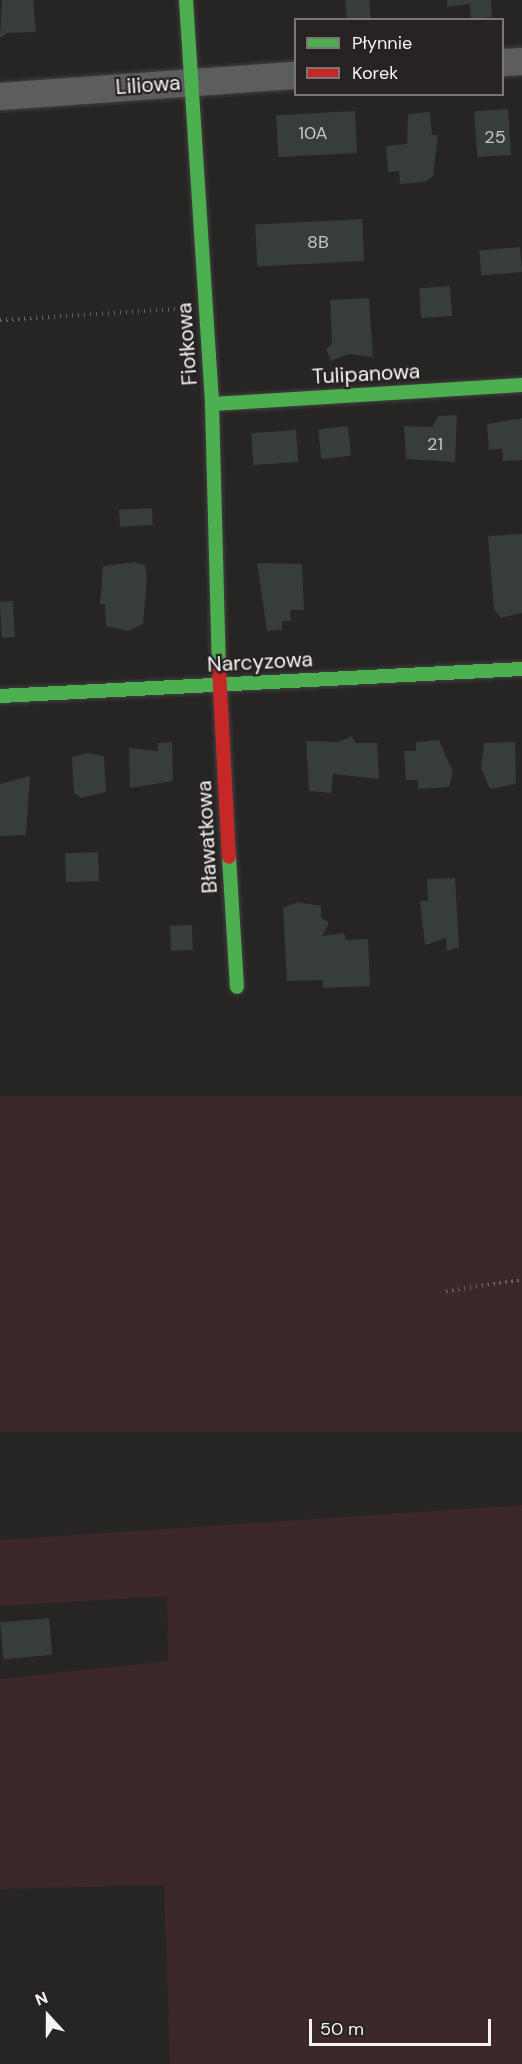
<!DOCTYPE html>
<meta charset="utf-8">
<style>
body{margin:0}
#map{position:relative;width:522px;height:2064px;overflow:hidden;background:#272424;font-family:"DM Sans",sans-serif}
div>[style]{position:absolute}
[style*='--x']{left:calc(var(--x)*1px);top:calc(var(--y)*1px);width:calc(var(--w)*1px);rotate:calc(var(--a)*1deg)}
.green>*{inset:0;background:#3d2829;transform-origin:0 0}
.building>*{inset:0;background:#373d38;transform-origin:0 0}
.path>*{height:4px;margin-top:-2px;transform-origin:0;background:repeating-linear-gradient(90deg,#636262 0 1.5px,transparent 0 6px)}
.roads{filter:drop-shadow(0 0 2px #423f3f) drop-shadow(0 0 2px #423f3f)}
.street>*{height:27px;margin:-13.5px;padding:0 13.5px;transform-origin:13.5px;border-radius:13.5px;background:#5e5d5d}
.fast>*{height:14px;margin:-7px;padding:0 7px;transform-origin:7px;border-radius:7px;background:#4caf50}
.jam>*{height:14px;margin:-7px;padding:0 7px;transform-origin:7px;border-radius:7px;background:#c62828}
span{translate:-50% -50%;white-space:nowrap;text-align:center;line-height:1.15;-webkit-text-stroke:4.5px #282323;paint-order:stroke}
.number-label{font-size:18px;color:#c6c6c4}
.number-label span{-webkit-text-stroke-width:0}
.street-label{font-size:21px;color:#f6f3f3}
.legend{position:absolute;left:294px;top:18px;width:210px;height:78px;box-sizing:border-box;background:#282323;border:2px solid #7a7676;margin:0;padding:8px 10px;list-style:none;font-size:18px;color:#f6f3f3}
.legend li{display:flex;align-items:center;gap:12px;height:30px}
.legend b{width:30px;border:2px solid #7a7676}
.north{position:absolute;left:18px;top:1986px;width:60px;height:60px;-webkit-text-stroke:4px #282323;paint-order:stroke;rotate:339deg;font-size:16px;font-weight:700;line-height:24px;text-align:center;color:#f6f3f3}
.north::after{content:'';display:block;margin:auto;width:21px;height:27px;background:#f6f3f3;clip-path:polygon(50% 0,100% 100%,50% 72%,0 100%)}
.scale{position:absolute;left:309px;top:2019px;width:182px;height:27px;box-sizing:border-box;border:3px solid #f6f3f3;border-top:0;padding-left:8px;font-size:18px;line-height:21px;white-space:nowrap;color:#f6f3f3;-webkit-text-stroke:4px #282323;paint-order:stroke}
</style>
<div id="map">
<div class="green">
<i style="left:522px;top:1096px;width:336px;height:523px;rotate:90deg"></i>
<i style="clip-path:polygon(522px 1505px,522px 2064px,170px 2064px,164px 1885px,0 1889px,0 1679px,168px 1661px,167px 1596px,0 1606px,0 1540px)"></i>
</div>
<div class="building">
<i style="clip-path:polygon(33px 0,36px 32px,7px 33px,0 38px,2px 0)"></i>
<i style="clip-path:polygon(345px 0,369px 0,371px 20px,347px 20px)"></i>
<i style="clip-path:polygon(447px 0,491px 0,492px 17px,471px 19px,470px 4px,447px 7px)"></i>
<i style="left:508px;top:109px;width:46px;height:34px;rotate:86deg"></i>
<i style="left:355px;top:111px;width:42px;height:79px;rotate:87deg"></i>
<i style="clip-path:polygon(430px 112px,432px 135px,438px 135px,433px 176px,425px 182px,400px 184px,399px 171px,388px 172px,386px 146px,407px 144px,408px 114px)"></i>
<i style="left:362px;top:219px;width:42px;height:107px;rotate:87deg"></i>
<i style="left:520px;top:247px;width:25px;height:41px;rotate:85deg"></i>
<i style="left:450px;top:286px;width:30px;height:31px;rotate:86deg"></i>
<i style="clip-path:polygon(369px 298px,373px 357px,349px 354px,331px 361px,326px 349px,332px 344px,330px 300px)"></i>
<i style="clip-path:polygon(457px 415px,455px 462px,406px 459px,404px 426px,432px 427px,438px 416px)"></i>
<i style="clip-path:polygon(522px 418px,522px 460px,503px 461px,502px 449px,489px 450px,487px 424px)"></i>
<i style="left:348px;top:426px;width:30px;height:30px;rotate:84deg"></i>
<i style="left:296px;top:430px;width:32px;height:45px;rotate:86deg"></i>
<i style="left:152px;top:508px;width:17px;height:33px;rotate:87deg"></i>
<i style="clip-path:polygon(522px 534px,522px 613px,501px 618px,494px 609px,488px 536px)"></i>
<i style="clip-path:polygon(134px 562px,145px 565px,147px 580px,143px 624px,128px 631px,106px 626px,105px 604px,100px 604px,103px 566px)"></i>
<i style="clip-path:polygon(257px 563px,302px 564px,304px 610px,290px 610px,291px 621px,282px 621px,282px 630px,267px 631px)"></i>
<i style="left:13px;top:601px;width:36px;height:13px;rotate:87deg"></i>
<i style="clip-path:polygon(352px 736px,356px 743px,377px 743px,379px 779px,333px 774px,331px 793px,309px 791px,306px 741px,338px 742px)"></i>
<i style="clip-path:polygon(439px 740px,453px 772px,449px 787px,418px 789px,418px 780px,406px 780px,404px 751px,416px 751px,416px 742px)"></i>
<i style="clip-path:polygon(172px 742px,173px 781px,130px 788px,129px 748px,158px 751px,158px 743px)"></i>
<i style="clip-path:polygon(515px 742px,516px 784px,490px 789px,481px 768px,484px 743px)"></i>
<i style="clip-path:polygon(88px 753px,104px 756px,106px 792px,81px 798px,74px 793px,72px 757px)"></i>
<i style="clip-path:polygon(30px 776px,26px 835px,0 836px,0 784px)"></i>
<i style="left:98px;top:852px;width:29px;height:33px;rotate:88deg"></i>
<i style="clip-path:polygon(455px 878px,459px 947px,447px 951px,446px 938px,425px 945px,420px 901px,428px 901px,427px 879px)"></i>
<i style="clip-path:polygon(298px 902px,321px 906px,321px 917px,329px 923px,322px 936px,344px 933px,346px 940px,368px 939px,370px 986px,323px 988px,323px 980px,287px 981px,283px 908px)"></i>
<i style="left:192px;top:925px;width:25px;height:22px;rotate:88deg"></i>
<i style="left:49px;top:1618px;width:37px;height:49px;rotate:85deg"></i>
</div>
<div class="path">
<i style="--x:0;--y:320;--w:177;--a:-3.6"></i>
<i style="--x:446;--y:1291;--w:77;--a:-8.2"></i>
</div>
<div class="roads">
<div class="street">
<i style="--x:502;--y:62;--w:20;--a:-3"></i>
<i style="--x:0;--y:96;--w:297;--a:-4.1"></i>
</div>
<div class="fast">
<i style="--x:186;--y:0;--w:405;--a:86.3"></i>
<i style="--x:212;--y:404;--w:265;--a:88.5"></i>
<i style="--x:212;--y:404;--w:311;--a:-3.5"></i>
<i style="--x:0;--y:696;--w:523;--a:-2.96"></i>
<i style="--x:229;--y:857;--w:130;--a:86.5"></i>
</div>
<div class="jam">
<i style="--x:219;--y:669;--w:188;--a:87"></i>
</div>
</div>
<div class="number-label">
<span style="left:313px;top:133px">10A</span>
<span style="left:495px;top:137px">25</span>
<span style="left:318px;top:242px">8B</span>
<span style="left:435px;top:444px">21</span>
</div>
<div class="street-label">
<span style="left:148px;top:85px;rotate:-4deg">Liliowa</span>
<span style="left:187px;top:344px;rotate:-94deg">Fiołkowa</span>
<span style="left:366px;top:374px;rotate:-3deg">Tulipanowa</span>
<span style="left:260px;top:662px;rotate:-3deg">Narcyzowa</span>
<span style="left:207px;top:837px;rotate:-93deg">Bławatkowa</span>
</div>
<ul class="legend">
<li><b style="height:8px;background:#4caf50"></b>Płynnie</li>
<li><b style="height:8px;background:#c62828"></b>Korek</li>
</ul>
<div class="north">N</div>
<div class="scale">50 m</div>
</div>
